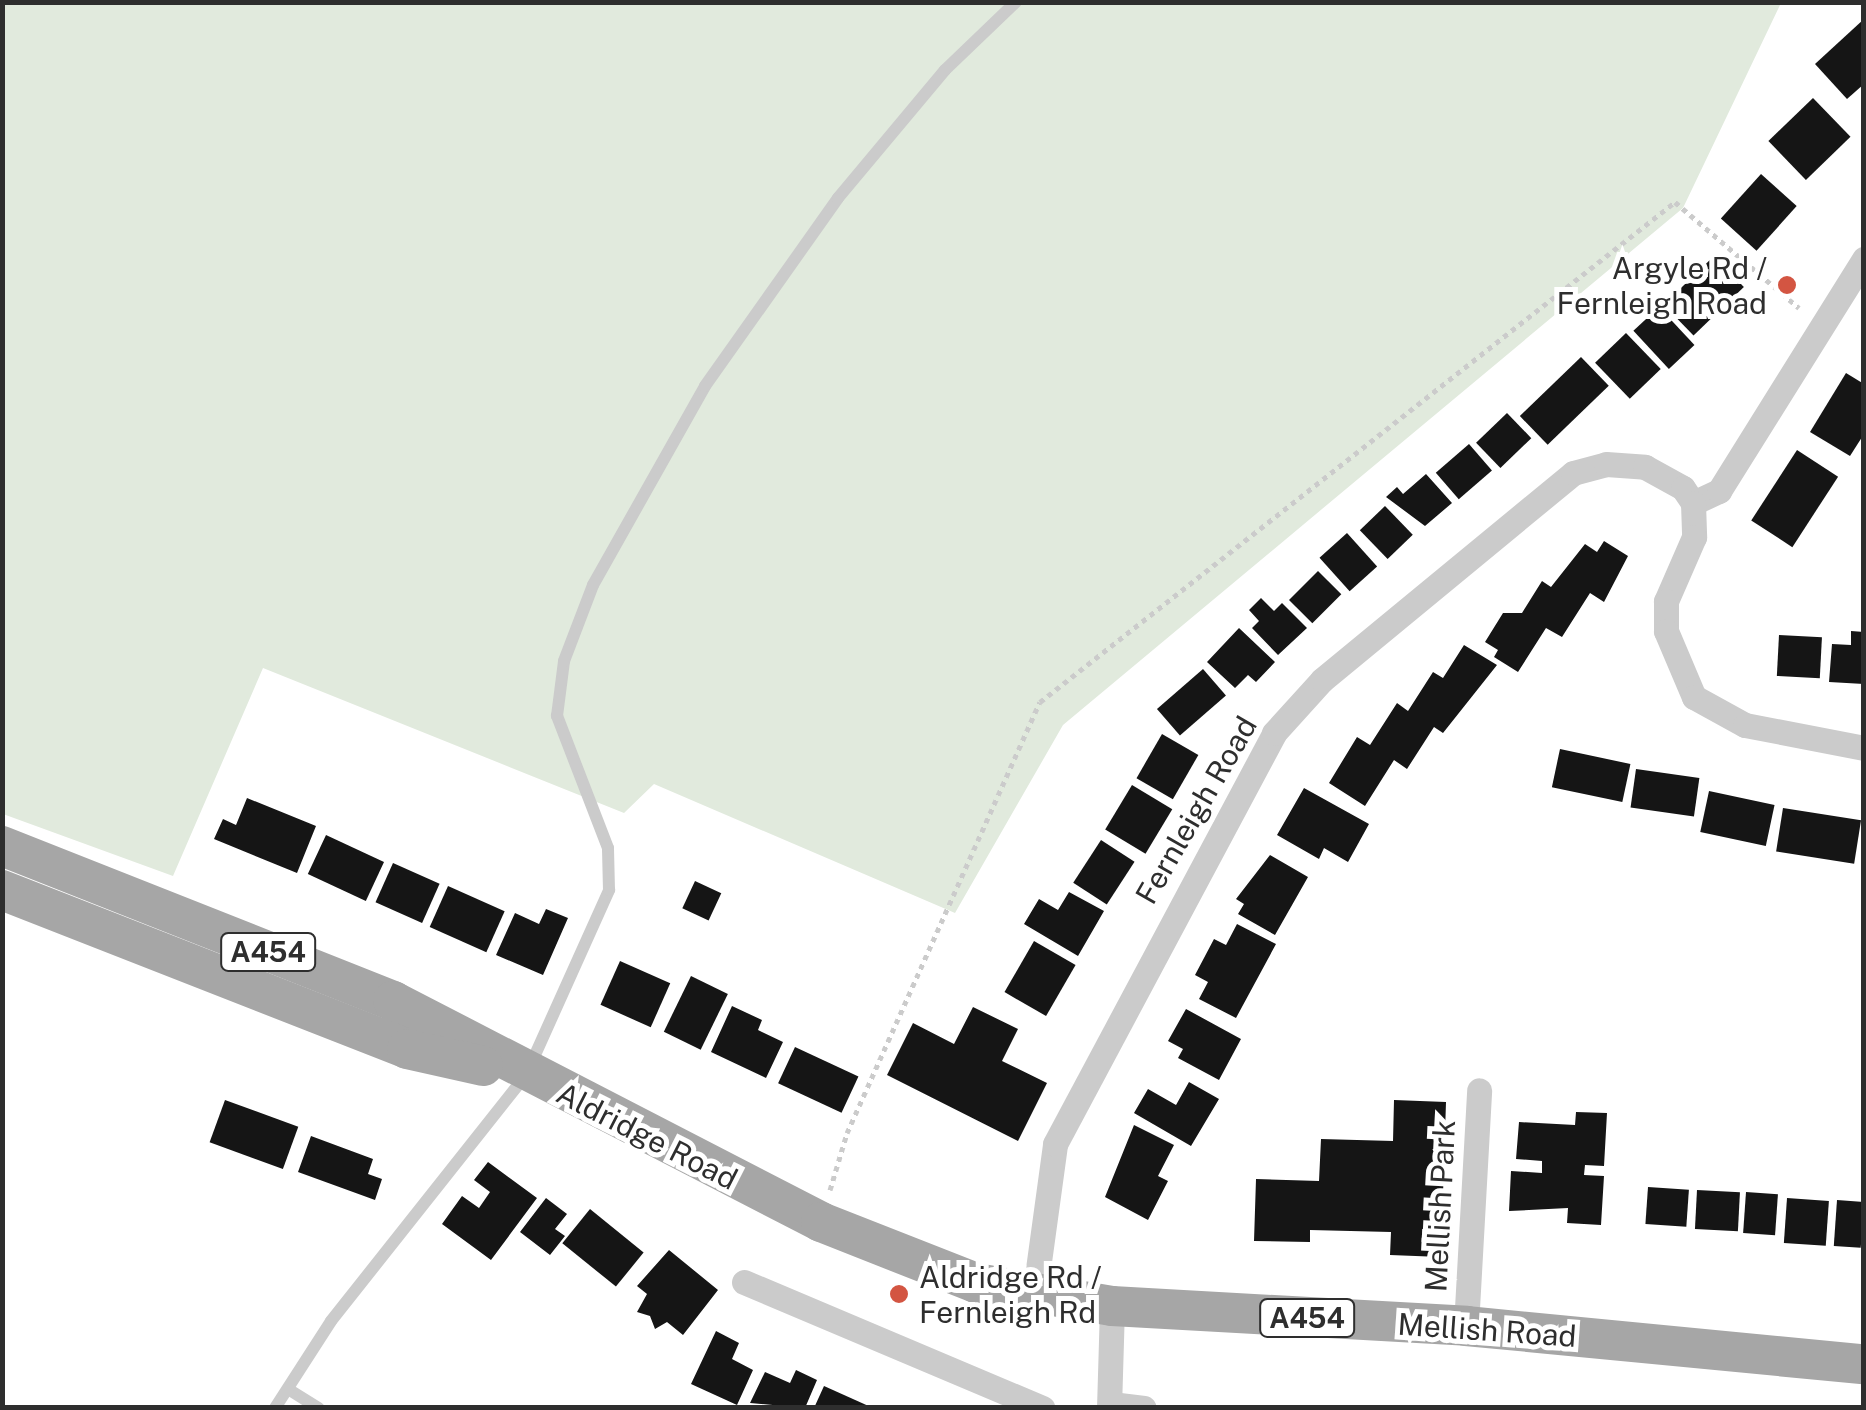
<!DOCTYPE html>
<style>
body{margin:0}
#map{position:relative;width:1866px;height:1410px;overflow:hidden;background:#fff;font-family:"Public Sans",sans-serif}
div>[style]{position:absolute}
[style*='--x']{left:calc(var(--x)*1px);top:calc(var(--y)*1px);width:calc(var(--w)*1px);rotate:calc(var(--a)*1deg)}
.green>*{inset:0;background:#e1eadd}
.building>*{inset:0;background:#151515;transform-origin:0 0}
.path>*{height:5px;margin-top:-2.5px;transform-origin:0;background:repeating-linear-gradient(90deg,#cbcbcb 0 5px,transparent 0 10px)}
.service>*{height:12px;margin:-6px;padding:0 6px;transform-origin:6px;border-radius:6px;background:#cbcbcb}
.minor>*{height:25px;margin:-12.5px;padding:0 12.5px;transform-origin:12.5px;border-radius:12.5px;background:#cbcbcb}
.primary>*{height:40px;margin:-20px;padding:0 20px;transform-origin:20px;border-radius:20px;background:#a6a6a6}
.dots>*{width:28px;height:28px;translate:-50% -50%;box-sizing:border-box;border:5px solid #fff;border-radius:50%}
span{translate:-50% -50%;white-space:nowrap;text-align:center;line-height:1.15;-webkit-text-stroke:10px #fff;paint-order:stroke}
.shield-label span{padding:2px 8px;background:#fff;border:2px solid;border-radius:8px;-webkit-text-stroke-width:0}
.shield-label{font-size:28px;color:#2e2e2e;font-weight:700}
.poi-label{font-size:30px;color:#2e2e2e}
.right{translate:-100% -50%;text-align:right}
.left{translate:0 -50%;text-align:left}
.street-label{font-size:30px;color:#2e2e2e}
.frame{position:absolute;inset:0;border:5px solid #2e2e2e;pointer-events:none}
</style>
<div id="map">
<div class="green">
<i style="clip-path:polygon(2px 3px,1781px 3px,1683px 208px,1063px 725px,955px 913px,654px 784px,624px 813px,263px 668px,173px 876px,3px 814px)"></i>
</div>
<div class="building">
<i style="clip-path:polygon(1864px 19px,1864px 84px,1847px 99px,1815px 64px)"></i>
<i style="left:1813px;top:98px;width:54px;height:62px;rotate:46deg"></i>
<i style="left:1761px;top:174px;width:48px;height:60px;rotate:42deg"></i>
<i style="left:1714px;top:256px;width:43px;height:70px;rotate:46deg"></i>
<i style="left:1659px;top:307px;width:52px;height:35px;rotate:47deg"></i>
<i style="left:1626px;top:333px;width:50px;height:43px;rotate:46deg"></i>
<i style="left:1581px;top:357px;width:40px;height:85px;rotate:46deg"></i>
<i style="clip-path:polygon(1846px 373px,1864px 384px,1864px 434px,1850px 456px,1810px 432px)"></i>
<i style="left:1507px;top:413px;width:35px;height:43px;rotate:46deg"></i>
<i style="left:1469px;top:444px;width:35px;height:44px;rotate:49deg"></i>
<i style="left:1797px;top:450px;width:49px;height:84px;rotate:33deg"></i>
<i style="clip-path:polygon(1426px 474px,1452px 503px,1425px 526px,1386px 497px,1397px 487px,1403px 494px)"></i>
<i style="left:1385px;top:506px;width:40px;height:35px;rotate:46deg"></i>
<i style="left:1347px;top:533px;width:45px;height:37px;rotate:48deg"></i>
<i style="clip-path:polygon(1604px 541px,1628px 556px,1604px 602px,1590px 593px,1562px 637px,1546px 628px,1518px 672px,1494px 657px,1498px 650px,1485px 642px,1503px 613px,1522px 613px,1542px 581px,1551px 587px,1585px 544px,1597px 552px)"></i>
<i style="left:1318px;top:571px;width:33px;height:41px;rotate:45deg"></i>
<i style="clip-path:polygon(1261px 598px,1274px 611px,1282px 603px,1307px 628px,1278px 655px,1252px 628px,1259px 621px,1249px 610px)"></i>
<i style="clip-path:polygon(1239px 628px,1275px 662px,1256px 682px,1248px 675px,1235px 688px,1207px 662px)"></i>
<i style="clip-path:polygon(1851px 631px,1864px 632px,1864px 684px,1829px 682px,1832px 644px,1851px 645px)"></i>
<i style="left:1779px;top:635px;width:43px;height:41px;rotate:3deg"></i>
<i style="clip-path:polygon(1464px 645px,1497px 665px,1443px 733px,1434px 727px,1407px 769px,1394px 760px,1365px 806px,1329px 783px,1357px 737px,1370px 745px,1397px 703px,1408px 711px,1433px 672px,1443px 678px)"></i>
<i style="left:1203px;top:669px;width:35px;height:61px;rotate:49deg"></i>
<i style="left:1162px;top:734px;width:42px;height:51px;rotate:30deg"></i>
<i style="left:1560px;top:749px;width:72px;height:39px;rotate:12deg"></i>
<i style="left:1636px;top:769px;width:64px;height:39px;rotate:8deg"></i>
<i style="left:1132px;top:785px;width:47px;height:52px;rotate:31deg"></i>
<i style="clip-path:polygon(1304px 788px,1369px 824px,1348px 862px,1324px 848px,1319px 859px,1277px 835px)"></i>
<i style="left:1709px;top:791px;width:67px;height:42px;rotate:12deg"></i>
<i style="clip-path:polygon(247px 798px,316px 826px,297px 873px,214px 839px,223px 819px,236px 825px)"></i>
<i style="left:1783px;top:808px;width:79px;height:44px;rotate:9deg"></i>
<i style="left:326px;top:835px;width:64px;height:43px;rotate:25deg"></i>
<i style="left:1101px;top:840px;width:40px;height:51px;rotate:33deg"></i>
<i style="clip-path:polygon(1270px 855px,1308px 877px,1275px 935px,1238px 914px,1244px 904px,1236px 899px)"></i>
<i style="left:393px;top:863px;width:51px;height:43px;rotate:24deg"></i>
<i style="left:695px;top:881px;width:29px;height:30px;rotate:25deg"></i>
<i style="left:448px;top:886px;width:62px;height:45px;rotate:24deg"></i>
<i style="clip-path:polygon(1069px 892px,1104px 911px,1078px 956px,1024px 924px,1039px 899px,1058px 910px)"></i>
<i style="clip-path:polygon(546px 909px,568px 918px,543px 975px,496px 955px,515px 913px,539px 924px)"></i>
<i style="clip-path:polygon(1237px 924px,1276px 944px,1236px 1018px,1199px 999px,1208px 982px,1195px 975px,1214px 939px,1226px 945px)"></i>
<i style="left:1034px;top:941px;width:48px;height:59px;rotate:30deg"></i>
<i style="left:620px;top:961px;width:55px;height:48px;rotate:24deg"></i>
<i style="left:691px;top:976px;width:41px;height:62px;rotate:26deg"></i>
<i style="clip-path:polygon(732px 1006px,762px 1020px,758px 1030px,783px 1042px,766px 1078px,711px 1052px)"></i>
<i style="clip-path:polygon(973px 1007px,1018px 1029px,1002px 1061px,1047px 1083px,1018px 1141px,887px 1075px,913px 1023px,954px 1044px)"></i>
<i style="clip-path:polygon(1186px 1009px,1241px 1039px,1219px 1080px,1178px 1058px,1183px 1049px,1168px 1041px)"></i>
<i style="left:795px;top:1047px;width:70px;height:40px;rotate:25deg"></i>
<i style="clip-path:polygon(1189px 1082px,1219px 1099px,1191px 1146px,1134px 1113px,1148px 1089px,1176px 1105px)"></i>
<i style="left:225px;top:1100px;width:78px;height:45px;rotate:20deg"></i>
<i style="clip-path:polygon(1394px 1100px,1446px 1102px,1441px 1257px,1390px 1255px,1391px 1232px,1310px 1230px,1310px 1242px,1254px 1241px,1256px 1179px,1319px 1181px,1321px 1139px,1393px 1141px)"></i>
<i style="clip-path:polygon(1576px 1112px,1607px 1113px,1604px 1166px,1585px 1165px,1584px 1175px,1604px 1176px,1601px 1225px,1567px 1223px,1568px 1208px,1509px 1211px,1511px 1171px,1542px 1173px,1542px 1161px,1516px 1159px,1519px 1122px,1575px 1125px)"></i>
<i style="clip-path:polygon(1134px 1125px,1174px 1145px,1158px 1176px,1168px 1181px,1148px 1220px,1105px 1197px)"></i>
<i style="clip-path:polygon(311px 1136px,373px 1159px,368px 1174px,382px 1179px,375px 1200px,298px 1172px)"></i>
<i style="clip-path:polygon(488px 1162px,537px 1198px,491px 1260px,442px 1224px,462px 1196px,479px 1208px,490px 1192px,474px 1180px)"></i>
<i style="left:1648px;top:1187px;width:41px;height:37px;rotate:4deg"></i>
<i style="left:1697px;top:1190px;width:43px;height:39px;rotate:3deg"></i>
<i style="left:1746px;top:1192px;width:32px;height:41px;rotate:4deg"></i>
<i style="clip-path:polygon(546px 1198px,567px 1214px,555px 1229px,565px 1236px,550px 1255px,520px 1232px)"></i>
<i style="left:1787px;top:1198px;width:42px;height:45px;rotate:4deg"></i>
<i style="left:1837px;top:1200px;width:27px;height:46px;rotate:4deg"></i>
<i style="left:590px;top:1209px;width:69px;height:44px;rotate:39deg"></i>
<i style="clip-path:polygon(669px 1250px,718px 1290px,683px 1335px,667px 1322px,655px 1329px,650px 1316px,637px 1312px,647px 1294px,637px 1286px)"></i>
<i style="clip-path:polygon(716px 1331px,739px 1343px,732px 1359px,753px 1370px,737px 1405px,691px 1384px)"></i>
<i style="clip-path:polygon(796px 1370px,817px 1380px,805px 1408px,750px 1403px,765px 1372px,790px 1383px)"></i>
<i style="clip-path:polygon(824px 1386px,873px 1408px,814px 1408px)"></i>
</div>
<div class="path">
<i style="--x:830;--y:1190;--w:59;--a:-73.4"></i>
<i style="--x:847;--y:1133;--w:472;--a:-65.9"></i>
<i style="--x:1040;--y:702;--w:808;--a:-38.22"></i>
<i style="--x:1675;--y:202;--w:163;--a:40.5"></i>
</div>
<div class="service">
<i style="--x:288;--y:1389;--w:36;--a:32"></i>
<i style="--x:275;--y:1408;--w:103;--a:-57.2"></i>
<i style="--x:331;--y:1321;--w:314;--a:-51.6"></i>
<i style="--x:526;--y:1075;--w:203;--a:-65.8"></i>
<i style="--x:609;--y:890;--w:42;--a:-91.4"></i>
<i style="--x:608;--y:848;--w:142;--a:-111.1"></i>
<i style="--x:557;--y:716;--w:55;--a:-82.7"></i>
<i style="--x:564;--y:661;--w:81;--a:-69.1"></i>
<i style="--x:593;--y:585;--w:228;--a:-60.6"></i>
<i style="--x:705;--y:386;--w:230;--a:-54.7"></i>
<i style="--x:838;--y:198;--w:167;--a:-50.1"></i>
<i style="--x:945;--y:70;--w:98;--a:-43.8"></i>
</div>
<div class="minor">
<i style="--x:1693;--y:503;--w:29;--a:-25"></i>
<i style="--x:1719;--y:491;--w:274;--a:-58"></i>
<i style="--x:744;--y:1282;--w:324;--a:22.9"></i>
<i style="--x:1034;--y:1298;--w:155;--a:-82.2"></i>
<i style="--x:1055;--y:1144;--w:466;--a:-61.9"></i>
<i style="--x:1274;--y:733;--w:72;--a:-47.8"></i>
<i style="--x:1322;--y:680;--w:325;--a:-39.5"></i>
<i style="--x:1573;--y:473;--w:34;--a:-15"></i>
<i style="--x:1606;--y:464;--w:39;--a:4"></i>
<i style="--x:1645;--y:467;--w:43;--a:28.9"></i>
<i style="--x:1683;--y:488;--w:18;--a:56"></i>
<i style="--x:1693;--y:503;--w:34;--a:88"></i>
<i style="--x:1694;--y:537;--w:70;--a:113.6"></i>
<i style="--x:1666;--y:601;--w:30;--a:90"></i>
<i style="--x:1666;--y:631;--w:72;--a:67"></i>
<i style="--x:1694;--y:697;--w:58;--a:28.8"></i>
<i style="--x:1745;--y:725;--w:121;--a:10.9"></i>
<i style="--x:1466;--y:1326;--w:236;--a:-86.8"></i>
<i style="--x:1111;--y:1404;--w:33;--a:7"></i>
<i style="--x:1109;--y:1408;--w:102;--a:-88.3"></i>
</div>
<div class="primary">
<i style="--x:2;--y:846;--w:421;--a:21.6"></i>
<i style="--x:393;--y:1001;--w:482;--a:27.3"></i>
<i style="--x:821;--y:1222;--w:167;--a:21.5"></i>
<i style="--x:976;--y:1283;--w:138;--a:9.6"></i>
<i style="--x:1112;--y:1306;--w:355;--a:3.2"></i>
<i style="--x:1466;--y:1326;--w:400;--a:5.5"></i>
<i style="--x:2;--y:890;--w:435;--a:21.4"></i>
<i style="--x:407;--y:1049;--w:78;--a:12.6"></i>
</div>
<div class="dots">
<i style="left:1787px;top:285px;background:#d35542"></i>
<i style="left:899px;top:1294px;background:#d35542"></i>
</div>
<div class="shield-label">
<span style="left:268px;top:952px">A454</span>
<span style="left:1307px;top:1318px">A454</span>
</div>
<div class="poi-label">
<span class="right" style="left:1767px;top:285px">Argyle Rd /<br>Fernleigh Road</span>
<span class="left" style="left:919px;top:1294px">Aldridge Rd /<br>Fernleigh Rd</span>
</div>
<div class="street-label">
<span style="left:1196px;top:810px;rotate:-60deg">Fernleigh Road</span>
<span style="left:647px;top:1136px;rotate:27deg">Aldridge Road</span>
<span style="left:1440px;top:1206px;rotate:-87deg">Mellish Park</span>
<span style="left:1487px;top:1330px;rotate:4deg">Mellish Road</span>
</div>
<div class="frame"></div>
</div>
